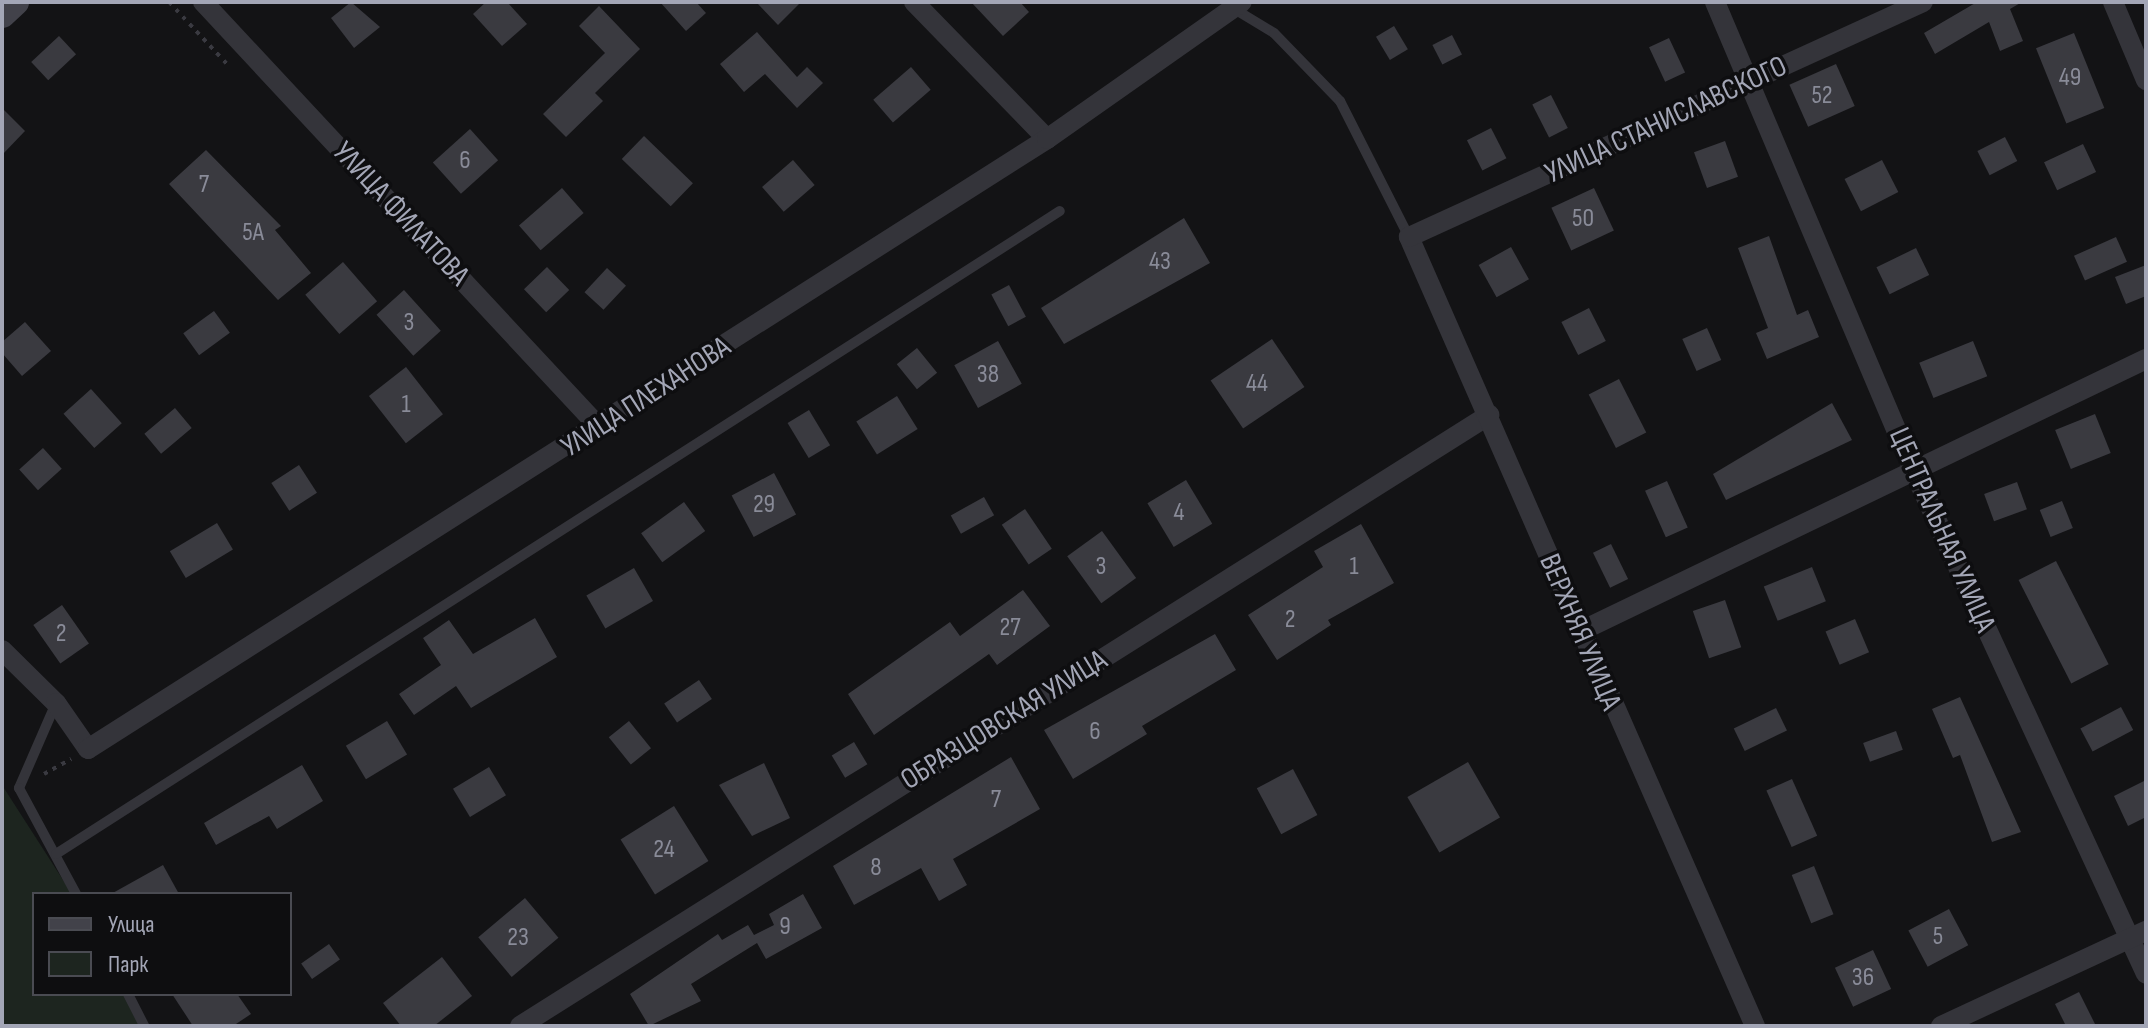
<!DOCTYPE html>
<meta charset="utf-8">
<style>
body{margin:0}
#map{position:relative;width:2148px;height:1028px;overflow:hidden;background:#131315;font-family:"Sofia Sans Condensed",sans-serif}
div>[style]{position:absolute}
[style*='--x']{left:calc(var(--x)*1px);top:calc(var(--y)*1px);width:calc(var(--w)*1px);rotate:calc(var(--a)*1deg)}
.green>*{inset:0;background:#1d251f}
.building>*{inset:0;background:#3a3a40;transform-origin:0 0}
.path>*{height:4px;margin-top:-2px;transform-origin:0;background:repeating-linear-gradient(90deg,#3a3a41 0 4px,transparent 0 10px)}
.lane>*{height:10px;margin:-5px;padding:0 5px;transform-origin:5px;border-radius:5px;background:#34343a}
.street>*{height:20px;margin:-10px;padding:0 10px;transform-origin:10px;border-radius:10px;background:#34343a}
.secondary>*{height:28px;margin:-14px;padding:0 14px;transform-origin:14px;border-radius:14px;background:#42424a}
span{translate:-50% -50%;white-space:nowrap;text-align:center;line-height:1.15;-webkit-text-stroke:7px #0e0e10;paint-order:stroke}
.number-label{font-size:26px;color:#898b98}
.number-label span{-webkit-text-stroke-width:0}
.street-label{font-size:30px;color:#a3a6b6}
.frame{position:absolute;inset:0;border:4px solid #a3a6b6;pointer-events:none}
.legend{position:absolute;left:32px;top:892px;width:260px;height:104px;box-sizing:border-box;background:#0e0e10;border:2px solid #4a4b52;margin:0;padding:10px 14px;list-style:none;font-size:24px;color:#a3a6b6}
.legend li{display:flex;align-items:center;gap:16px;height:40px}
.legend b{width:40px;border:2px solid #4a4b52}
</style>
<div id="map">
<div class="green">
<i style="clip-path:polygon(2px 785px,72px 894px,34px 894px,34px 994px,127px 994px,145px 1026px,2px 1026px)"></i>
</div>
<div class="building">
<i style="clip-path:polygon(351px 2px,380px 27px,354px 48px,331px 18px)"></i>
<i style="clip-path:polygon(486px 2px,507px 2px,527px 24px,502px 46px,473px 14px)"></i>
<i style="clip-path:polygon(660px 2px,696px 2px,706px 13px,686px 31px)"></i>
<i style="clip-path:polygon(756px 2px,801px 2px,778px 25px)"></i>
<i style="clip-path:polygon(971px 2px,1020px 2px,1029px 12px,1003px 36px)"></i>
<i style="clip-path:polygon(1977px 2px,2022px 2px,2010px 9px,2023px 41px,2000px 51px,1989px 22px,1935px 54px,1924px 33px)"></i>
<i style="clip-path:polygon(599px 6px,640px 49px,595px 93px,603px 101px,566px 137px,543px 114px,605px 53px,579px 26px)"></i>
<i style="left:1394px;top:26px;width:27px;height:21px;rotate:59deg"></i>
<i style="clip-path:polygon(757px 32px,797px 77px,807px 67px,823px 83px,797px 108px,765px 74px,744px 92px,720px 64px)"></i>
<i style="left:2074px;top:33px;width:81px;height:41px;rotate:68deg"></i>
<i style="left:1452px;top:35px;width:22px;height:22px;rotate:63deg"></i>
<i style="left:59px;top:36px;width:25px;height:38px;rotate:47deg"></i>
<i style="left:1669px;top:38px;width:38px;height:22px;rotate:65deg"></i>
<i style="left:1836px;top:64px;width:46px;height:51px;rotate:66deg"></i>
<i style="left:911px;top:67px;width:30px;height:50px;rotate:49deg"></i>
<i style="left:1551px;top:95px;width:37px;height:21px;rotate:63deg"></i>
<i style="clip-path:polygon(2px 108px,25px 131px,2px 155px)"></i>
<i style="left:1491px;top:128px;width:34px;height:27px;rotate:63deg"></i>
<i style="left:470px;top:129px;width:42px;height:50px;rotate:48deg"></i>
<i style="left:644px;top:136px;width:68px;height:32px;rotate:44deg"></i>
<i style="left:2005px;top:137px;width:27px;height:31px;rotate:63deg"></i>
<i style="left:1725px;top:141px;width:38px;height:33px;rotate:70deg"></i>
<i style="left:2083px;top:144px;width:31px;height:43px;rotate:65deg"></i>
<i style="clip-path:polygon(206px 150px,281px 226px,275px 230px,311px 273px,278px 300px,169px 184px)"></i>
<i style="left:793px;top:160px;width:33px;height:41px;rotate:49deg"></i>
<i style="left:1882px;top:160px;width:36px;height:42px;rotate:63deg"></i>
<i style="left:562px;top:188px;width:33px;height:57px;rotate:49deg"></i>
<i style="left:1594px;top:188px;width:47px;height:47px;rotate:65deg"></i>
<i style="clip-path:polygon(1184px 218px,1210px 263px,1064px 344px,1041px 308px)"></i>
<i style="clip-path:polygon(1769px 236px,1797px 315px,1808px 310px,1819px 337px,1767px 359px,1756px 333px,1768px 328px,1738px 248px)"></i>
<i style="left:2116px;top:237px;width:27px;height:46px;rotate:66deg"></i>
<i style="left:1511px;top:247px;width:37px;height:37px;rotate:61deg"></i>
<i style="left:1916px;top:248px;width:30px;height:44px;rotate:64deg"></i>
<i style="left:343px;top:262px;width:52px;height:50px;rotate:49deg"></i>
<i style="clip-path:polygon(2146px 265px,2146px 296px,2126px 304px,2115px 277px)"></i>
<i style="left:547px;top:267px;width:32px;height:32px;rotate:46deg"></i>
<i style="left:607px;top:268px;width:26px;height:33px;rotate:43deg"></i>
<i style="left:1009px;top:285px;width:36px;height:20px;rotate:62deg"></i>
<i style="left:404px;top:290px;width:55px;height:37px;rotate:48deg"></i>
<i style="left:1589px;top:308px;width:37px;height:31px;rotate:63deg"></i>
<i style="left:214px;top:311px;width:27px;height:38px;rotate:54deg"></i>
<i style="clip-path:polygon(25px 322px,51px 351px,22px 376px,2px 353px,2px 342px)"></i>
<i style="left:1707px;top:328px;width:35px;height:27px;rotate:66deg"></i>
<i style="left:1272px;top:339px;width:58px;height:74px;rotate:56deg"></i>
<i style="left:998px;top:341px;width:49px;height:50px;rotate:61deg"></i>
<i style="left:1973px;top:341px;width:38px;height:58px;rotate:68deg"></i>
<i style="left:917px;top:348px;width:32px;height:26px;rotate:51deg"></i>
<i style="left:406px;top:367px;width:60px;height:47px;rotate:52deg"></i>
<i style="left:1619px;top:379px;width:60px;height:34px;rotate:63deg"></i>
<i style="left:91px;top:389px;width:46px;height:37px;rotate:48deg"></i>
<i style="left:897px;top:396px;width:39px;height:48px;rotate:58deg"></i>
<i style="clip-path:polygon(1832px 403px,1852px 440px,1726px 500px,1713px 474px)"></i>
<i style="left:175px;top:408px;width:26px;height:40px;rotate:50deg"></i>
<i style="left:809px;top:410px;width:41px;height:25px;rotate:59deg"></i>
<i style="left:2095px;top:414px;width:42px;height:43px;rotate:68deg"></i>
<i style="left:43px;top:448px;width:28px;height:32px;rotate:48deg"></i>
<i style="left:299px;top:465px;width:33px;height:33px;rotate:57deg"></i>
<i style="left:774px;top:473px;width:47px;height:48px;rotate:62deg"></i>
<i style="left:1186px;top:480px;width:51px;height:45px;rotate:59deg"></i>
<i style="left:1667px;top:481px;width:51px;height:24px;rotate:66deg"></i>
<i style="left:2017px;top:482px;width:29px;height:35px;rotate:70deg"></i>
<i style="left:984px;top:497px;width:21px;height:38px;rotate:61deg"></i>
<i style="left:2062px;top:501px;width:29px;height:24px;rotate:68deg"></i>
<i style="left:684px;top:502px;width:36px;height:53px;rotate:54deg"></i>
<i style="left:1025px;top:509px;width:48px;height:28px;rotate:56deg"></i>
<i style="left:217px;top:523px;width:31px;height:55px;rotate:59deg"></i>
<i style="clip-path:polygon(1361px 524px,1394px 583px,1328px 620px,1331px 625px,1277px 660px,1248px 615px,1323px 567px,1314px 551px)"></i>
<i style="left:1102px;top:531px;width:58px;height:43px;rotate:54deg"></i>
<i style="left:1611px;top:544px;width:39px;height:20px;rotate:64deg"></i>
<i style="left:2056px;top:561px;width:116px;height:42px;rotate:63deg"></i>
<i style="left:1812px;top:567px;width:37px;height:52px;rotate:68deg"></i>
<i style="left:634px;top:568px;width:38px;height:55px;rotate:60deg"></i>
<i style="clip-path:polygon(1023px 590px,1050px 626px,997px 665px,989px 654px,874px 735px,848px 694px,950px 622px,960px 636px)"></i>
<i style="left:1725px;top:600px;width:50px;height:34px;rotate:71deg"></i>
<i style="left:62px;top:605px;width:47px;height:35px;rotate:55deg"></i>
<i style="clip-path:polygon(535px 618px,557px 657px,471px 708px,456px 686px,414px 715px,399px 694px,441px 665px,423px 638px,449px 620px,473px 654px)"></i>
<i style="left:1855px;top:619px;width:36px;height:32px;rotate:67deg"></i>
<i style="clip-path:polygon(1215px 634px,1236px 670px,1142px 726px,1147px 734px,1073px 779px,1044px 730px)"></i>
<i style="left:699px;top:680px;width:23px;height:42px;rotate:56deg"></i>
<i style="clip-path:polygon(1960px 697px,2021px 832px,1992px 842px,1960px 755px,1953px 758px,1932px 709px)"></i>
<i style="left:2121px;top:707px;width:26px;height:46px;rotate:62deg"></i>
<i style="left:1776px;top:708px;width:25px;height:47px;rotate:64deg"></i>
<i style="left:387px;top:721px;width:39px;height:48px;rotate:59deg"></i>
<i style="left:629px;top:721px;width:35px;height:26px;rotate:51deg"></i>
<i style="left:1896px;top:731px;width:20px;height:35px;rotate:70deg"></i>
<i style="left:854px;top:742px;width:26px;height:26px;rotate:59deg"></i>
<i style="clip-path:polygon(1011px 757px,1040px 809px,953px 859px,967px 885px,939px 901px,921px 868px,854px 905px,833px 866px)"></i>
<i style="left:1468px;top:762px;width:64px;height:70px;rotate:60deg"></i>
<i style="clip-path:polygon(764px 763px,790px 818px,752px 836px,719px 785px)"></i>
<i style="clip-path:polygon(302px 765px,323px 801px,277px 829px,269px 816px,216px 845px,204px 823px)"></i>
<i style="left:489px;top:767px;width:33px;height:42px;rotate:59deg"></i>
<i style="left:1293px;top:769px;width:52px;height:41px;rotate:62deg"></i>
<i style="left:1792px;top:779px;width:62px;height:28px;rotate:66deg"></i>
<i style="clip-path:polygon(2146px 780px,2146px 817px,2128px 826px,2114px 796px)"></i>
<i style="left:674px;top:806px;width:65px;height:63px;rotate:58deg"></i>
<i style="clip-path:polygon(163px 865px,179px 894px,111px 894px)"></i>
<i style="left:1814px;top:866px;width:52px;height:24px;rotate:68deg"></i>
<i style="clip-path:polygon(803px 894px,822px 928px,766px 959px,757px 943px,691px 984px,701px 1001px,649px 1026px,630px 994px,718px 934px,722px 940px,748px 925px,754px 935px,774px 925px,769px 914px)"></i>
<i style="left:525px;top:898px;width:52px;height:61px;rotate:50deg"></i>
<i style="left:1949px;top:909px;width:41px;height:46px;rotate:62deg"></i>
<i style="left:329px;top:944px;width:19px;height:34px;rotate:55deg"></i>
<i style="left:1873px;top:950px;width:43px;height:42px;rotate:65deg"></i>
<i style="clip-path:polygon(442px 957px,472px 996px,434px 1026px,401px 1026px,383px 1003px)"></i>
<i style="clip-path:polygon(2079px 992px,2096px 1026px,2066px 1026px,2055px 1004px)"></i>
<i style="clip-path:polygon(172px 994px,237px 994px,251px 1014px,233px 1026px,193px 1026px)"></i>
</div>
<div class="path">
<i style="--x:169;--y:2;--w:85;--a:46.9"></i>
<i style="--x:44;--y:774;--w:31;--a:-29"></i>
</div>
<div class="lane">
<i style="--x:1236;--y:10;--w:44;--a:31.2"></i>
<i style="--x:1274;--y:33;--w:95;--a:45.9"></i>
<i style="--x:1340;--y:101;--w:153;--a:63.1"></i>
<i style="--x:56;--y:703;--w:93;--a:113.5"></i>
<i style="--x:19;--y:788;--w:120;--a:61.7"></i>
<i style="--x:56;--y:854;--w:1192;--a:-32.64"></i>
<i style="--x:128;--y:994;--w:36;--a:63"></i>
</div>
<div class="street">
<i style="--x:203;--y:2;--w:581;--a:47.02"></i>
<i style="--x:914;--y:2;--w:191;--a:45.8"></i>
<i style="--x:1715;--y:2;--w:505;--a:67.04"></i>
<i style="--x:1912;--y:467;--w:558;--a:65.22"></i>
<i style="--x:2113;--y:2;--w:85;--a:67.1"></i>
<i style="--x:1579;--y:632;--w:629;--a:-25.71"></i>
<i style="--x:2;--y:650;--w:76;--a:44.5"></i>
<i style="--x:56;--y:703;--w:56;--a:55.2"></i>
<i style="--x:88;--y:749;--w:1137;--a:-32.46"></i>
<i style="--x:1047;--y:139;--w:238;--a:-35.1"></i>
<i style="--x:520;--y:1026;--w:1146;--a:-32.23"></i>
<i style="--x:1755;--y:1026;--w:862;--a:-113.68"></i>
<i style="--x:1409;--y:237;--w:565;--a:-24.57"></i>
<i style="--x:1941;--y:1026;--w:226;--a:-24.9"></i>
</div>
<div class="secondary">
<i style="--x:2;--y:14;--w:18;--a:-43"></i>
</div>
<div class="number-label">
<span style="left:2070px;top:78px">49</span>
<span style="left:1822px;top:96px">52</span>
<span style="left:465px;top:161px">6</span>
<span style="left:204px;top:185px">7</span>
<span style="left:1583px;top:219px">50</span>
<span style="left:253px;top:233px">5А</span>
<span style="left:1160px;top:262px">43</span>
<span style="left:409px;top:323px">3</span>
<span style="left:988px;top:375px">38</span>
<span style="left:1257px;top:384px">44</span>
<span style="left:406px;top:405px">1</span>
<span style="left:764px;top:505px">29</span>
<span style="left:1179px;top:513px">4</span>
<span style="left:1101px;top:567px">3</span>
<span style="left:1354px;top:567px">1</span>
<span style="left:1290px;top:620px">2</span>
<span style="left:1010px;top:628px">27</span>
<span style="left:61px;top:634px">2</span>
<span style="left:1095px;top:732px">6</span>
<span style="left:996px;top:800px">7</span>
<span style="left:664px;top:850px">24</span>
<span style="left:876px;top:868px">8</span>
<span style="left:785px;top:927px">9</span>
<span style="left:1938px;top:937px">5</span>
<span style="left:518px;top:938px">23</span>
<span style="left:1863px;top:978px">36</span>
</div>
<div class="street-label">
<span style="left:1666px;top:120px;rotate:-25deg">УЛИЦА СТАНИСЛАВСКОГО</span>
<span style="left:401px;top:214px;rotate:47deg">УЛИЦА ФИЛАТОВА</span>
<span style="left:646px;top:397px;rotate:-33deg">УЛИЦА ПЛЕХАНОВА</span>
<span style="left:1942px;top:530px;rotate:66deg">ЦЕНТРАЛЬНАЯ УЛИЦА</span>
<span style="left:1580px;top:632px;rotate:67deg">ВЕРХНЯЯ УЛИЦА</span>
<span style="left:1004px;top:720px;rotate:-32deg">ОБРАЗЦОВСКАЯ УЛИЦА</span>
</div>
<div class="frame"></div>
<ul class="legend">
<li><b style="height:10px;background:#42424a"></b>Улица</li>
<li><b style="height:22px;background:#1d251f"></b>Парк</li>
</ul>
</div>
